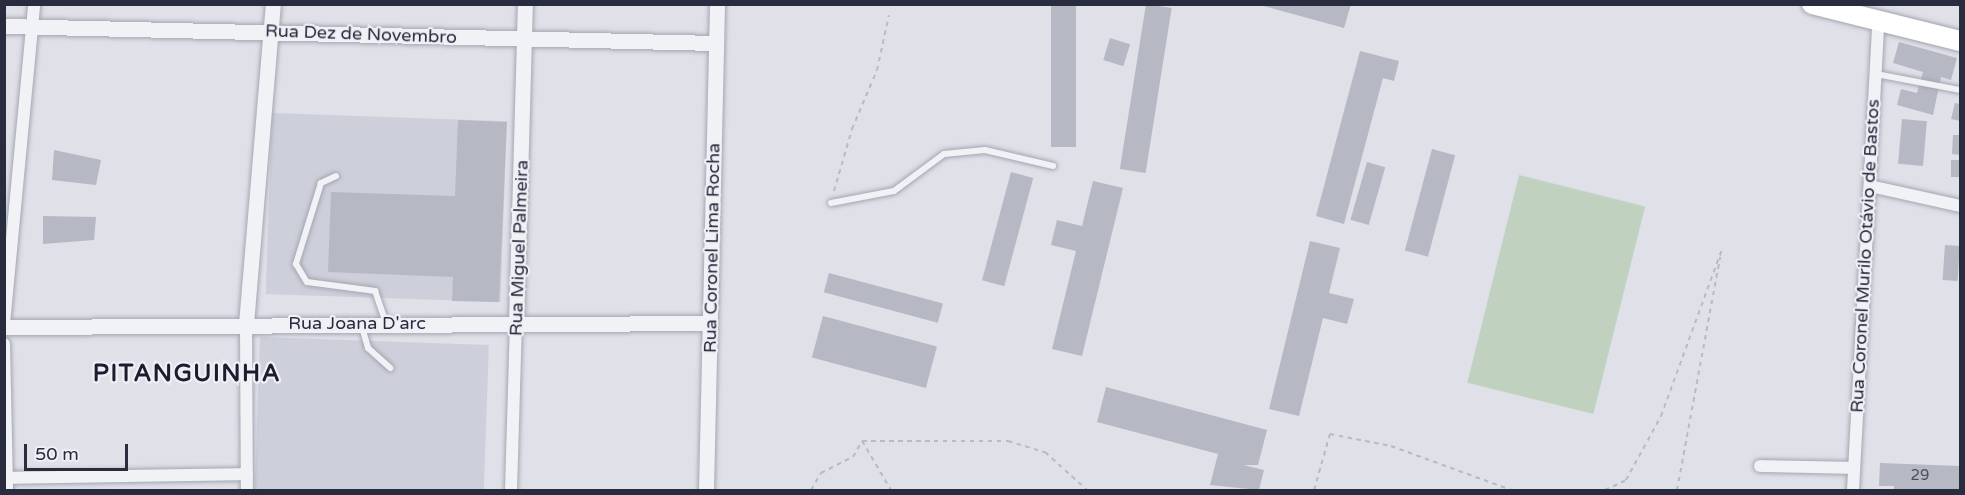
<!DOCTYPE html>
<meta charset="utf-8">
<style>
body{margin:0}
#map{position:relative;width:1965px;height:495px;overflow:hidden;background:#dfe0e8;font-family:"Varela Round",sans-serif}
div>[style]{position:absolute}
[style*='--x']{left:calc(var(--x)*1px);top:calc(var(--y)*1px);width:calc(var(--w)*1px);rotate:calc(var(--a)*1deg)}
.built>*{inset:0;background:#cdcfda;transform-origin:0 0}
.green>*{inset:0;background:#c1d1c0;transform-origin:0 0}
.building>*{inset:0;background:#b6b9c4;transform-origin:0 0}
.path>*{height:2px;margin-top:-1px;transform-origin:0;background:repeating-linear-gradient(90deg,#b9bbc2 0 4.5px,transparent 0 9px)}
.roads{filter:drop-shadow(0 0 2px #a4a6b2) drop-shadow(0 0 2px #a4a6b2)}
.service>*{height:6px;margin:-3px;padding:0 3px;transform-origin:3px;border-radius:3px;background:#f1f2f6}
.minor>*{height:12px;margin:-6px;padding:0 6px;transform-origin:6px;border-radius:6px;background:#f1f2f6}
.tertiary>*{height:15px;margin:-7.5px;padding:0 7.5px;transform-origin:7.5px;border-radius:7.5px;background:#f1f2f6}
.trunk>*{height:20px;margin:-10px;padding:0 10px;transform-origin:10px;border-radius:10px;background:#fff}
span{translate:-50% -50%;white-space:nowrap;text-align:center;line-height:1.15;-webkit-text-stroke:4.5px #eef0f5;paint-order:stroke}
.number-label{font-size:15px;color:#4c4f60}
.number-label span{-webkit-text-stroke-width:0}
.street-label{font-size:18px;color:#282c3e}
.district-label{font-size:24px;color:#1b1d2f;font-weight:700;letter-spacing:1.5px}
.frame{position:absolute;inset:0;border:6px solid #282c3e;pointer-events:none}
.scale{position:absolute;left:24px;top:444px;width:104px;height:27px;box-sizing:border-box;border:3px solid #282c3e;border-top:0;padding-left:8px;font-size:18px;line-height:21px;white-space:nowrap;color:#282c3e;-webkit-text-stroke:4px #eef0f5;paint-order:stroke}
</style>
<div id="map">
<div class="built">
<i style="left:272px;top:113px;width:235px;height:181px;rotate:2deg"></i>
<i style="left:260px;top:337px;width:229px;height:153px;rotate:2deg"></i>
</div>
<div class="green">
<i style="left:1519px;top:175px;width:130px;height:214px;rotate:14deg"></i>
</div>
<div class="building">
<i style="left:1051px;top:4px;width:25px;height:143px"></i>
<i style="left:1146px;top:4px;width:26px;height:167px;rotate:9deg"></i>
<i style="clip-path:polygon(1256px 4px,1351px 4px,1344px 28px)"></i>
<i style="left:1110px;top:38px;width:21px;height:23px;rotate:17deg"></i>
<i style="clip-path:polygon(1899px 42px,1957px 58px,1951px 80px,1941px 77px,1933px 115px,1897px 105px,1901px 89px,1917px 93px,1923px 72px,1893px 63px)"></i>
<i style="clip-path:polygon(1360px 51px,1399px 61px,1394px 81px,1383px 78px,1344px 224px,1316px 216px)"></i>
<i style="clip-path:polygon(1955px 103px,1960px 104px,1960px 121px,1951px 119px)"></i>
<i style="left:1902px;top:119px;width:25px;height:45px;rotate:5deg"></i>
<i style="clip-path:polygon(458px 120px,507px 122px,499px 302px,452px 301px,453px 277px,328px 272px,331px 192px,455px 196px)"></i>
<i style="clip-path:polygon(1953px 135px,1960px 135px,1960px 155px,1952px 154px)"></i>
<i style="left:1432px;top:149px;width:24px;height:105px;rotate:15deg"></i>
<i style="clip-path:polygon(54px 150px,101px 160px,96px 185px,52px 180px)"></i>
<i style="left:1951px;top:160px;width:9px;height:17px"></i>
<i style="left:1367px;top:162px;width:19px;height:60px;rotate:16deg"></i>
<i style="left:1011px;top:172px;width:23px;height:112px;rotate:15deg"></i>
<i style="clip-path:polygon(1093px 181px,1123px 188px,1082px 356px,1052px 349px,1076px 251px,1051px 245px,1057px 220px,1082px 226px)"></i>
<i style="clip-path:polygon(43px 216px,96px 217px,94px 240px,43px 244px)"></i>
<i style="clip-path:polygon(1310px 241px,1340px 248px,1329px 293px,1354px 299px,1347px 324px,1323px 318px,1299px 416px,1269px 409px)"></i>
<i style="left:1945px;top:245px;width:15px;height:35px;rotate:4deg"></i>
<i style="left:829px;top:273px;width:118px;height:20px;rotate:15deg"></i>
<i style="left:823px;top:316px;width:118px;height:43px;rotate:15deg"></i>
<i style="clip-path:polygon(1106px 387px,1267px 430px,1258px 465px,1243px 465px,1264px 470px,1259px 490px,1210px 485px,1218px 454px,1097px 422px)"></i>
<i style="clip-path:polygon(1880px 463px,1960px 466px,1960px 489px,1894px 490px,1894px 486px,1879px 486px)"></i>
</div>
<div class="path">
<i style="--x:1956;--y:4;--w:4;--a:14"></i>
<i style="--x:834;--y:191;--w:65;--a:-73.8"></i>
<i style="--x:852;--y:129;--w:64;--a:-67"></i>
<i style="--x:877;--y:70;--w:56;--a:-77.7"></i>
<i style="--x:862;--y:441;--w:146;--a:0"></i>
<i style="--x:1008;--y:441;--w:39;--a:17"></i>
<i style="--x:1045;--y:452;--w:57;--a:42.1"></i>
<i style="--x:862;--y:441;--w:57;--a:59.4"></i>
<i style="--x:811;--y:490;--w:20;--a:-60"></i>
<i style="--x:821;--y:473;--w:36;--a:-27"></i>
<i style="--x:853;--y:457;--w:18;--a:-61"></i>
<i style="--x:1314;--y:490;--w:58;--a:-74.1"></i>
<i style="--x:1330;--y:434;--w:62;--a:11.1"></i>
<i style="--x:1391;--y:446;--w:128;--a:20.1"></i>
<i style="--x:1605;--y:490;--w:23;--a:-25"></i>
<i style="--x:1626;--y:480;--w:73;--a:-61.3"></i>
<i style="--x:1661;--y:416;--w:178;--a:-69.9"></i>
<i style="--x:1677;--y:490;--w:237;--a:-79.5"></i>
</div>
<div class="roads">
<div class="service">
<i style="--x:1876;--y:74;--w:86;--a:10.8"></i>
<i style="--x:336;--y:176;--w:17;--a:155"></i>
<i style="--x:321;--y:183;--w:85;--a:107.2"></i>
<i style="--x:296;--y:264;--w:21;--a:59"></i>
<i style="--x:307;--y:282;--w:69;--a:7.5"></i>
<i style="--x:375;--y:291;--w:34;--a:71"></i>
<i style="--x:831;--y:203;--w:64;--a:-10.8"></i>
<i style="--x:894;--y:191;--w:62;--a:-36.5"></i>
<i style="--x:944;--y:154;--w:41;--a:-5.6"></i>
<i style="--x:985;--y:150;--w:70;--a:13.2"></i>
<i style="--x:362;--y:327;--w:22;--a:74"></i>
<i style="--x:368;--y:348;--w:30;--a:42"></i>
</div>
<div class="minor">
<i style="--x:1870;--y:186;--w:92;--a:12.5"></i>
<i style="--x:4;--y:324;--w:321;--a:-84.6"></i>
<i style="--x:246;--y:324;--w:166;--a:89.7"></i>
<i style="--x:4;--y:344;--w:146;--a:88.8"></i>
<i style="--x:1760;--y:466;--w:92;--a:1.2"></i>
<i style="--x:4;--y:478;--w:243;--a:-0.9"></i>
<i style="--x:511;--y:490;--w:167;--a:-88.3"></i>
<i style="--x:1853;--y:490;--w:470;--a:-86.9"></i>
</div>
<div class="tertiary">
<i style="--x:4;--y:26;--w:712;--a:1.37"></i>
<i style="--x:516;--y:323;--w:319;--a:-88.4"></i>
<i style="--x:246;--y:324;--w:321;--a:-85.2"></i>
<i style="--x:4;--y:327;--w:706;--a:-0.32"></i>
<i style="--x:706;--y:490;--w:486;--a:-88.7"></i>
</div>
<div class="trunk">
<i style="--x:1812;--y:4;--w:153;--a:14"></i>
</div>
</div>
<div class="number-label">
<span style="left:1920px;top:476px">29</span>
</div>
<div class="street-label">
<span style="left:361px;top:34px;rotate:2deg">Rua Dez de Novembro</span>
<span style="left:519px;top:248px;rotate:-88deg">Rua Miguel Palmeira</span>
<span style="left:712px;top:248px;rotate:-89deg">Rua Coronel Lima Rocha</span>
<span style="left:1865px;top:256px;rotate:-87deg">Rua Coronel Murilo Otávio de Bastos</span>
<span style="left:357px;top:323px">Rua Joana D'arc</span>
</div>
<div class="district-label">
<span style="left:187px;top:374px">PITANGUINHA</span>
</div>
<div class="frame"></div>
<div class="scale">50 m</div>
</div>
